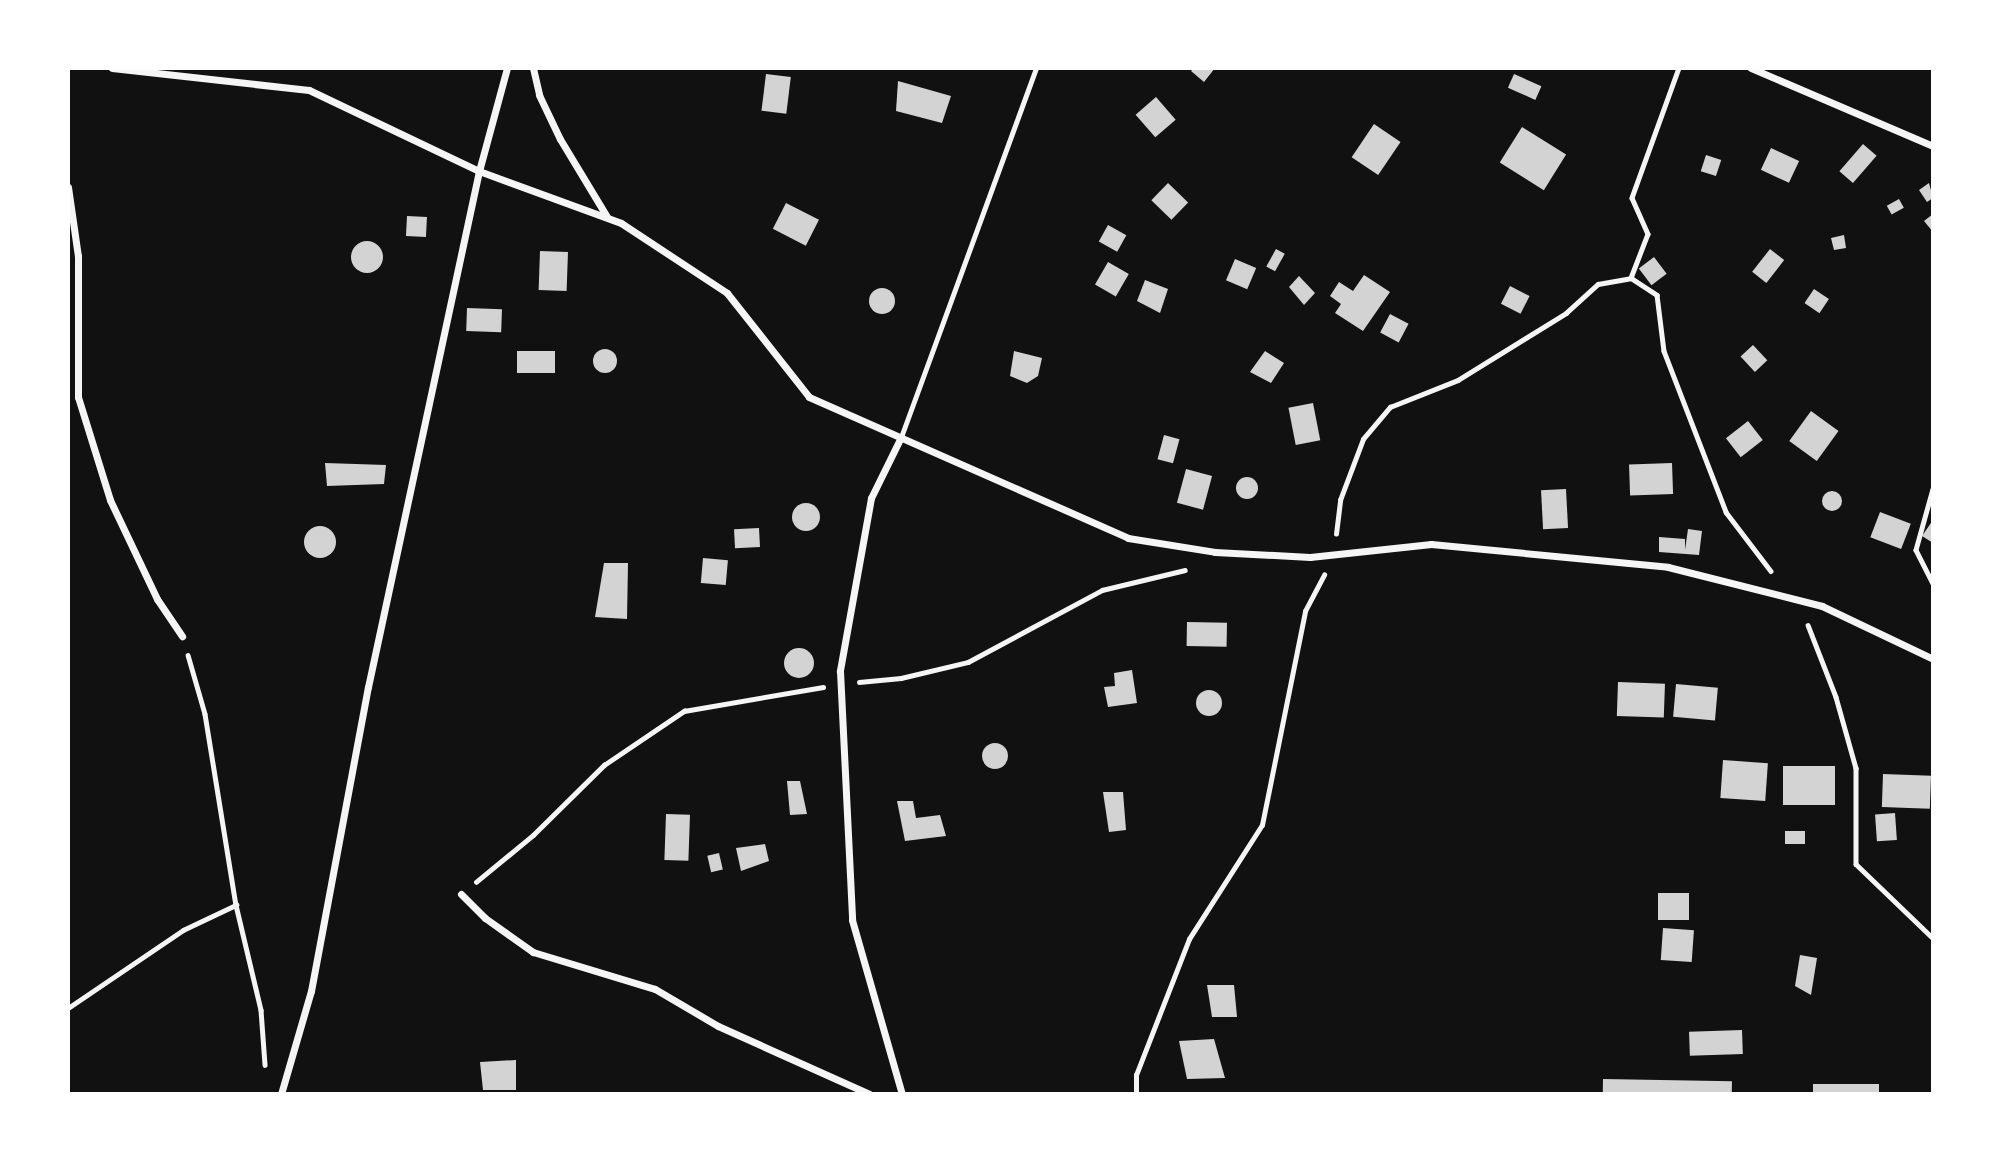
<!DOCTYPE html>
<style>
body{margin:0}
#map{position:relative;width:2001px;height:1162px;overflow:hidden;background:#111;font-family:"Archivo Narrow",sans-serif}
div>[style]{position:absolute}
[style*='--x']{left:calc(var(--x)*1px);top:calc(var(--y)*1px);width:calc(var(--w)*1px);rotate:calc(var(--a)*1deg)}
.building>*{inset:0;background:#d3d3d3;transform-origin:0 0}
.round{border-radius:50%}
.path>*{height:4.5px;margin:-2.25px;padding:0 2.25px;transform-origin:2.25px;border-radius:2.25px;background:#f5f5f5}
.service>*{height:5px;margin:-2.5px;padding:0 2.5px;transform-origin:2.5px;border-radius:2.5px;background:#f5f5f5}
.minor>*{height:7px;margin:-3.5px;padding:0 3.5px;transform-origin:3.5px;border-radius:3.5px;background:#f5f5f5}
span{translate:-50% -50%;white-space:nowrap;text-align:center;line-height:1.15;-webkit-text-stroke:6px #fff;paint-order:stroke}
.frame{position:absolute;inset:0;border:70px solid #fff;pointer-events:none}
</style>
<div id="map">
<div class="building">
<i style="clip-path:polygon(1194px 68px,1215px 68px,1204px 82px,1191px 71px)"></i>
<i style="left:766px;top:74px;width:25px;height:37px;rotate:7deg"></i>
<i style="left:1514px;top:74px;width:30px;height:15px;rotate:24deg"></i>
<i style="clip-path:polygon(898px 81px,951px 96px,942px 123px,896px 111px)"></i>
<i style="left:1156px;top:97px;width:30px;height:27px;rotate:49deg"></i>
<i style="left:1374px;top:124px;width:32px;height:40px;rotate:34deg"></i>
<i style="left:1522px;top:127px;width:52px;height:42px;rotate:32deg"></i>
<i style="left:1863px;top:144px;width:18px;height:36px;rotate:41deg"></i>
<i style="left:1771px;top:148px;width:31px;height:24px;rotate:25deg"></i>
<i style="left:1706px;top:155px;width:16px;height:17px;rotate:18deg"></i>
<i style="left:1168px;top:183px;width:28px;height:24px;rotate:44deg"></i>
<i style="clip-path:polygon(1929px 183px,1933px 198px,1927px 202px,1919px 190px)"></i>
<i style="left:1899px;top:199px;width:10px;height:14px;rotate:61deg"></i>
<i style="left:786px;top:203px;width:37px;height:29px;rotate:27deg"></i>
<i style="clip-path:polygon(1933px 214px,1933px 232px,1924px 221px)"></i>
<i style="left:407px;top:216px;width:20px;height:20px;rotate:3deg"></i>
<i style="left:1108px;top:225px;width:21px;height:19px;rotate:29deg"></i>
<i style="clip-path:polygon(1844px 235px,1846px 248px,1834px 250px,1831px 238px)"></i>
<i class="round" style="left:351px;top:241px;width:32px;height:32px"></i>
<i style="left:1276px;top:249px;width:10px;height:20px;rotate:29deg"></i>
<i style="left:1770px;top:249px;width:18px;height:29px;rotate:38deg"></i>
<i style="left:540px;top:251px;width:28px;height:39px;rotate:2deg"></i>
<i style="left:1654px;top:257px;width:21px;height:19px;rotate:53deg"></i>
<i style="left:1235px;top:259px;width:23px;height:23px;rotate:23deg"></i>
<i style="left:1108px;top:262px;width:24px;height:26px;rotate:30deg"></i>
<i style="clip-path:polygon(1364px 275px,1390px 292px,1363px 331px,1335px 313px,1341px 304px,1330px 296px,1339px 282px,1353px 291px)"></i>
<i style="clip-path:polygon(1299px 276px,1315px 293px,1304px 305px,1289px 287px)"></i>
<i style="clip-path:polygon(1145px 280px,1168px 289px,1160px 313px,1137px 301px)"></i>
<i style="left:1510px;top:286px;width:22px;height:20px;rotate:27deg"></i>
<i class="round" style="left:869px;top:288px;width:26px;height:26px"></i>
<i style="left:1814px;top:289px;width:18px;height:17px;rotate:34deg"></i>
<i style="left:467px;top:308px;width:35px;height:23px;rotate:2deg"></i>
<i style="left:1390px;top:314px;width:21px;height:21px;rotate:28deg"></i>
<i style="left:1753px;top:345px;width:21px;height:17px;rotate:47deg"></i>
<i class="round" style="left:593px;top:349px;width:24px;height:24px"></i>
<i style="left:517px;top:351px;width:38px;height:22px"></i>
<i style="clip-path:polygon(1014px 351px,1042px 358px,1038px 376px,1027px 383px,1010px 376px)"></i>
<i style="clip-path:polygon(1265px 351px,1284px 363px,1271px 383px,1250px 372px)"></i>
<i style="left:1313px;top:403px;width:38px;height:25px;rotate:79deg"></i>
<i style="left:1811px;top:411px;width:34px;height:37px;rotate:36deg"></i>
<i style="left:1748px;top:421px;width:24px;height:28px;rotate:52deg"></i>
<i style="left:1164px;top:435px;width:16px;height:25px;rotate:15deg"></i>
<i style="clip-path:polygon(325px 463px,386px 465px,384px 484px,327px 486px)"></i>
<i style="left:1672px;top:463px;width:31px;height:43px;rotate:88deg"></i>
<i style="left:1186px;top:469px;width:27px;height:35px;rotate:15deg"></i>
<i class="round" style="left:1236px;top:477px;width:22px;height:22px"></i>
<i style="left:1566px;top:489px;width:39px;height:25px;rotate:87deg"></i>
<i class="round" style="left:1822px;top:491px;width:20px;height:20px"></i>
<i class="round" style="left:792px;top:503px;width:28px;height:28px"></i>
<i style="left:1880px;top:512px;width:33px;height:27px;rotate:21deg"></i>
<i style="clip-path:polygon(1933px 520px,1933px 543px,1922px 536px)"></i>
<i class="round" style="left:304px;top:526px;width:32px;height:32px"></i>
<i style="left:759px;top:528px;width:19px;height:25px;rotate:87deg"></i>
<i style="clip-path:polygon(1688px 529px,1702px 531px,1699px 555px,1659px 552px,1659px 537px,1685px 539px,1685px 550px)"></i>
<i style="left:703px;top:558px;width:25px;height:25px;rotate:5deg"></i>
<i style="clip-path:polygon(604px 563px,628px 563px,627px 619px,595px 617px)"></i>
<i style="left:1187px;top:622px;width:40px;height:24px;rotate:1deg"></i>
<i class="round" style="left:784px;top:648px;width:30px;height:30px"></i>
<i style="clip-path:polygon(1132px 670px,1137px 703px,1108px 707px,1104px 687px,1115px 686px,1114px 673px)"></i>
<i style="left:1618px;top:682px;width:47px;height:34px;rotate:2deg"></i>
<i style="left:1676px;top:684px;width:42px;height:33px;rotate:5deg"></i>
<i class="round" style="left:1196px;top:690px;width:26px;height:26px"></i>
<i class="round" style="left:982px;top:743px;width:26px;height:26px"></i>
<i style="left:1723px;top:760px;width:45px;height:38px;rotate:4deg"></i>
<i style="left:1783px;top:766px;width:52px;height:39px"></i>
<i style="left:1883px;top:774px;width:48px;height:33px;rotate:2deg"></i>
<i style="clip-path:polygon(787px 781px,800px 781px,807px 814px,790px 815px)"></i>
<i style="clip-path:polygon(1103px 792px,1123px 792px,1126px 830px,1109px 832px)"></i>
<i style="clip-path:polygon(897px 801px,913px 801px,916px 818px,940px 815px,946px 836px,905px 841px)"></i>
<i style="left:1895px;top:813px;width:27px;height:20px;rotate:86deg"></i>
<i style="left:666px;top:814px;width:24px;height:46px;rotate:2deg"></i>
<i style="left:1785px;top:831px;width:20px;height:13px"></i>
<i style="clip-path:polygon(765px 844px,769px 861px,741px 871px,736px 848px)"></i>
<i style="left:719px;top:853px;width:17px;height:12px;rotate:77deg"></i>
<i style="left:1658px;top:893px;width:31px;height:27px"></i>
<i style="left:1663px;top:928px;width:31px;height:32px;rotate:4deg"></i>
<i style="clip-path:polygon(1800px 955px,1817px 958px,1811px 995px,1795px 986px)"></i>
<i style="clip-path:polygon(1207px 985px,1234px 985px,1237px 1017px,1212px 1017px)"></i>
<i style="left:1742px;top:1030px;width:24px;height:53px;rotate:88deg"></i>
<i style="clip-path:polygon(1214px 1039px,1225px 1078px,1187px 1079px,1179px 1041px)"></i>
<i style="clip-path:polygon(516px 1060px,516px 1090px,483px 1090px,480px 1062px)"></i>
<i style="left:1603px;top:1079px;width:129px;height:15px;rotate:1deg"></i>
<i style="left:1813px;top:1084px;width:66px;height:10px"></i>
</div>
<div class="path">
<i style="--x:1679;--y:68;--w:138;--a:109.9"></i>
<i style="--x:1632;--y:198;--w:39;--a:66"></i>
<i style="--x:1648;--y:234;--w:47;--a:111.1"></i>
<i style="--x:1631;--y:278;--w:31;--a:33"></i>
<i style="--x:1657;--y:295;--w:56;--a:82.9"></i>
<i style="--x:1664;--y:351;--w:173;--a:68.9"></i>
<i style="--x:1726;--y:512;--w:74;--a:52.7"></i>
<i style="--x:1933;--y:489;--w:63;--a:105.6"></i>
<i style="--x:1916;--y:550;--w:37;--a:63"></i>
<i style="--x:1336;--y:534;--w:34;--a:-83"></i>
<i style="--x:1340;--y:500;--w:65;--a:-69.3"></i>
<i style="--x:1363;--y:439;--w:42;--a:-49.8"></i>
<i style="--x:1390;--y:407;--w:73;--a:-21.7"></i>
<i style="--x:1458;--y:380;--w:127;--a:-31.8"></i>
<i style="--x:1566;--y:313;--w:43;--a:-42.2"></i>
<i style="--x:1598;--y:284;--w:34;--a:-10"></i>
<i style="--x:1808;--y:625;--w:77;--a:68.7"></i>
<i style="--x:1836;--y:697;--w:74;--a:74.3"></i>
<i style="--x:1856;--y:768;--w:96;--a:90"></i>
<i style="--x:1856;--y:864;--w:107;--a:43.9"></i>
<i style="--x:188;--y:655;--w:61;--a:73.9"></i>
<i style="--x:205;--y:714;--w:193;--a:80.8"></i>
<i style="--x:236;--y:905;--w:108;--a:76.6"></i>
<i style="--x:261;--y:1010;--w:55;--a:85.8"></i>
<i style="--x:859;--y:682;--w:42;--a:-5.4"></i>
<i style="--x:901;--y:678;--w:69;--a:-13.4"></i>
<i style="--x:968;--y:662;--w:152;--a:-28.2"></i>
<i style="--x:1102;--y:590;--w:85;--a:-13.5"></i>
<i style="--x:476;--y:882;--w:74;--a:-39.5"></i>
<i style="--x:533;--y:835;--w:100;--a:-44.6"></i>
<i style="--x:604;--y:765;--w:97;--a:-34"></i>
<i style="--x:684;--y:711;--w:141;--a:-9.8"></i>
<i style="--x:68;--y:1008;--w:139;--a:-34.1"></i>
<i style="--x:183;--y:930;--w:59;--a:-25.3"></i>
<i style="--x:1136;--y:1094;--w:19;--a:-90"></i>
<i style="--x:1136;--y:1075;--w:146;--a:-68.7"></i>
<i style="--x:1189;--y:939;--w:135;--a:-57.4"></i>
<i style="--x:1262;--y:825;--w:218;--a:-78.6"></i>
<i style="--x:1305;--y:611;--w:41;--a:-62.2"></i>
</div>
<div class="service">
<i style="--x:901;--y:437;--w:393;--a:-69.9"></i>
</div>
<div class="minor">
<i style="--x:112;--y:68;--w:198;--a:6.4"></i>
<i style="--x:309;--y:90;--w:188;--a:25.5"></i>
<i style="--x:479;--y:171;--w:151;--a:20.1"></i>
<i style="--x:621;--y:223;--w:127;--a:33.4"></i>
<i style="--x:727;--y:293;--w:132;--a:51.7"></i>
<i style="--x:809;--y:397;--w:349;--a:23.8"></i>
<i style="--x:1128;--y:538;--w:88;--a:9.1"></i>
<i style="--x:1215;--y:552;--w:95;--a:3"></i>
<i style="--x:1310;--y:557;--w:122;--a:-6.1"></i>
<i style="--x:1431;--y:544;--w:238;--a:5.5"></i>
<i style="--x:1668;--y:567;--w:159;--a:14.2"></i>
<i style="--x:1822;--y:606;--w:123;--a:25.5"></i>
<i style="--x:533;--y:68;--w:28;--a:77"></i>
<i style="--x:539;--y:95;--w:49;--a:64.5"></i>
<i style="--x:560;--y:139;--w:91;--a:58.9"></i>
<i style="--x:1751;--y:68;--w:198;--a:23.2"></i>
<i style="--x:68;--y:187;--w:70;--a:81.8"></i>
<i style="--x:78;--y:256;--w:141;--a:90"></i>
<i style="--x:78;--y:397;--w:108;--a:72.7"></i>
<i style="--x:110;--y:500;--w:110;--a:64.6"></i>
<i style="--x:157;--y:599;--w:45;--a:56"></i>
<i style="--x:901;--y:437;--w:68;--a:116.2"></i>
<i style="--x:871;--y:498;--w:176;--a:100.2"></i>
<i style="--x:840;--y:671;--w:249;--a:87.2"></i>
<i style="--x:852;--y:920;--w:181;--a:74"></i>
<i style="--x:461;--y:894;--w:34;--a:45"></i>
<i style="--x:485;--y:918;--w:59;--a:35.3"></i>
<i style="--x:533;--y:952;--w:127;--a:16.9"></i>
<i style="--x:655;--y:989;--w:73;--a:30.4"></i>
<i style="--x:718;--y:1026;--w:166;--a:24.2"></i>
<i style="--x:281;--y:1094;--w:107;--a:-73.8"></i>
<i style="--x:311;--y:991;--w:309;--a:-79.4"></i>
<i style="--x:368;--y:687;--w:528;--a:-77.86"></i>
<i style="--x:479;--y:171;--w:107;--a:-74.8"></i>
</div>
<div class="frame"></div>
</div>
